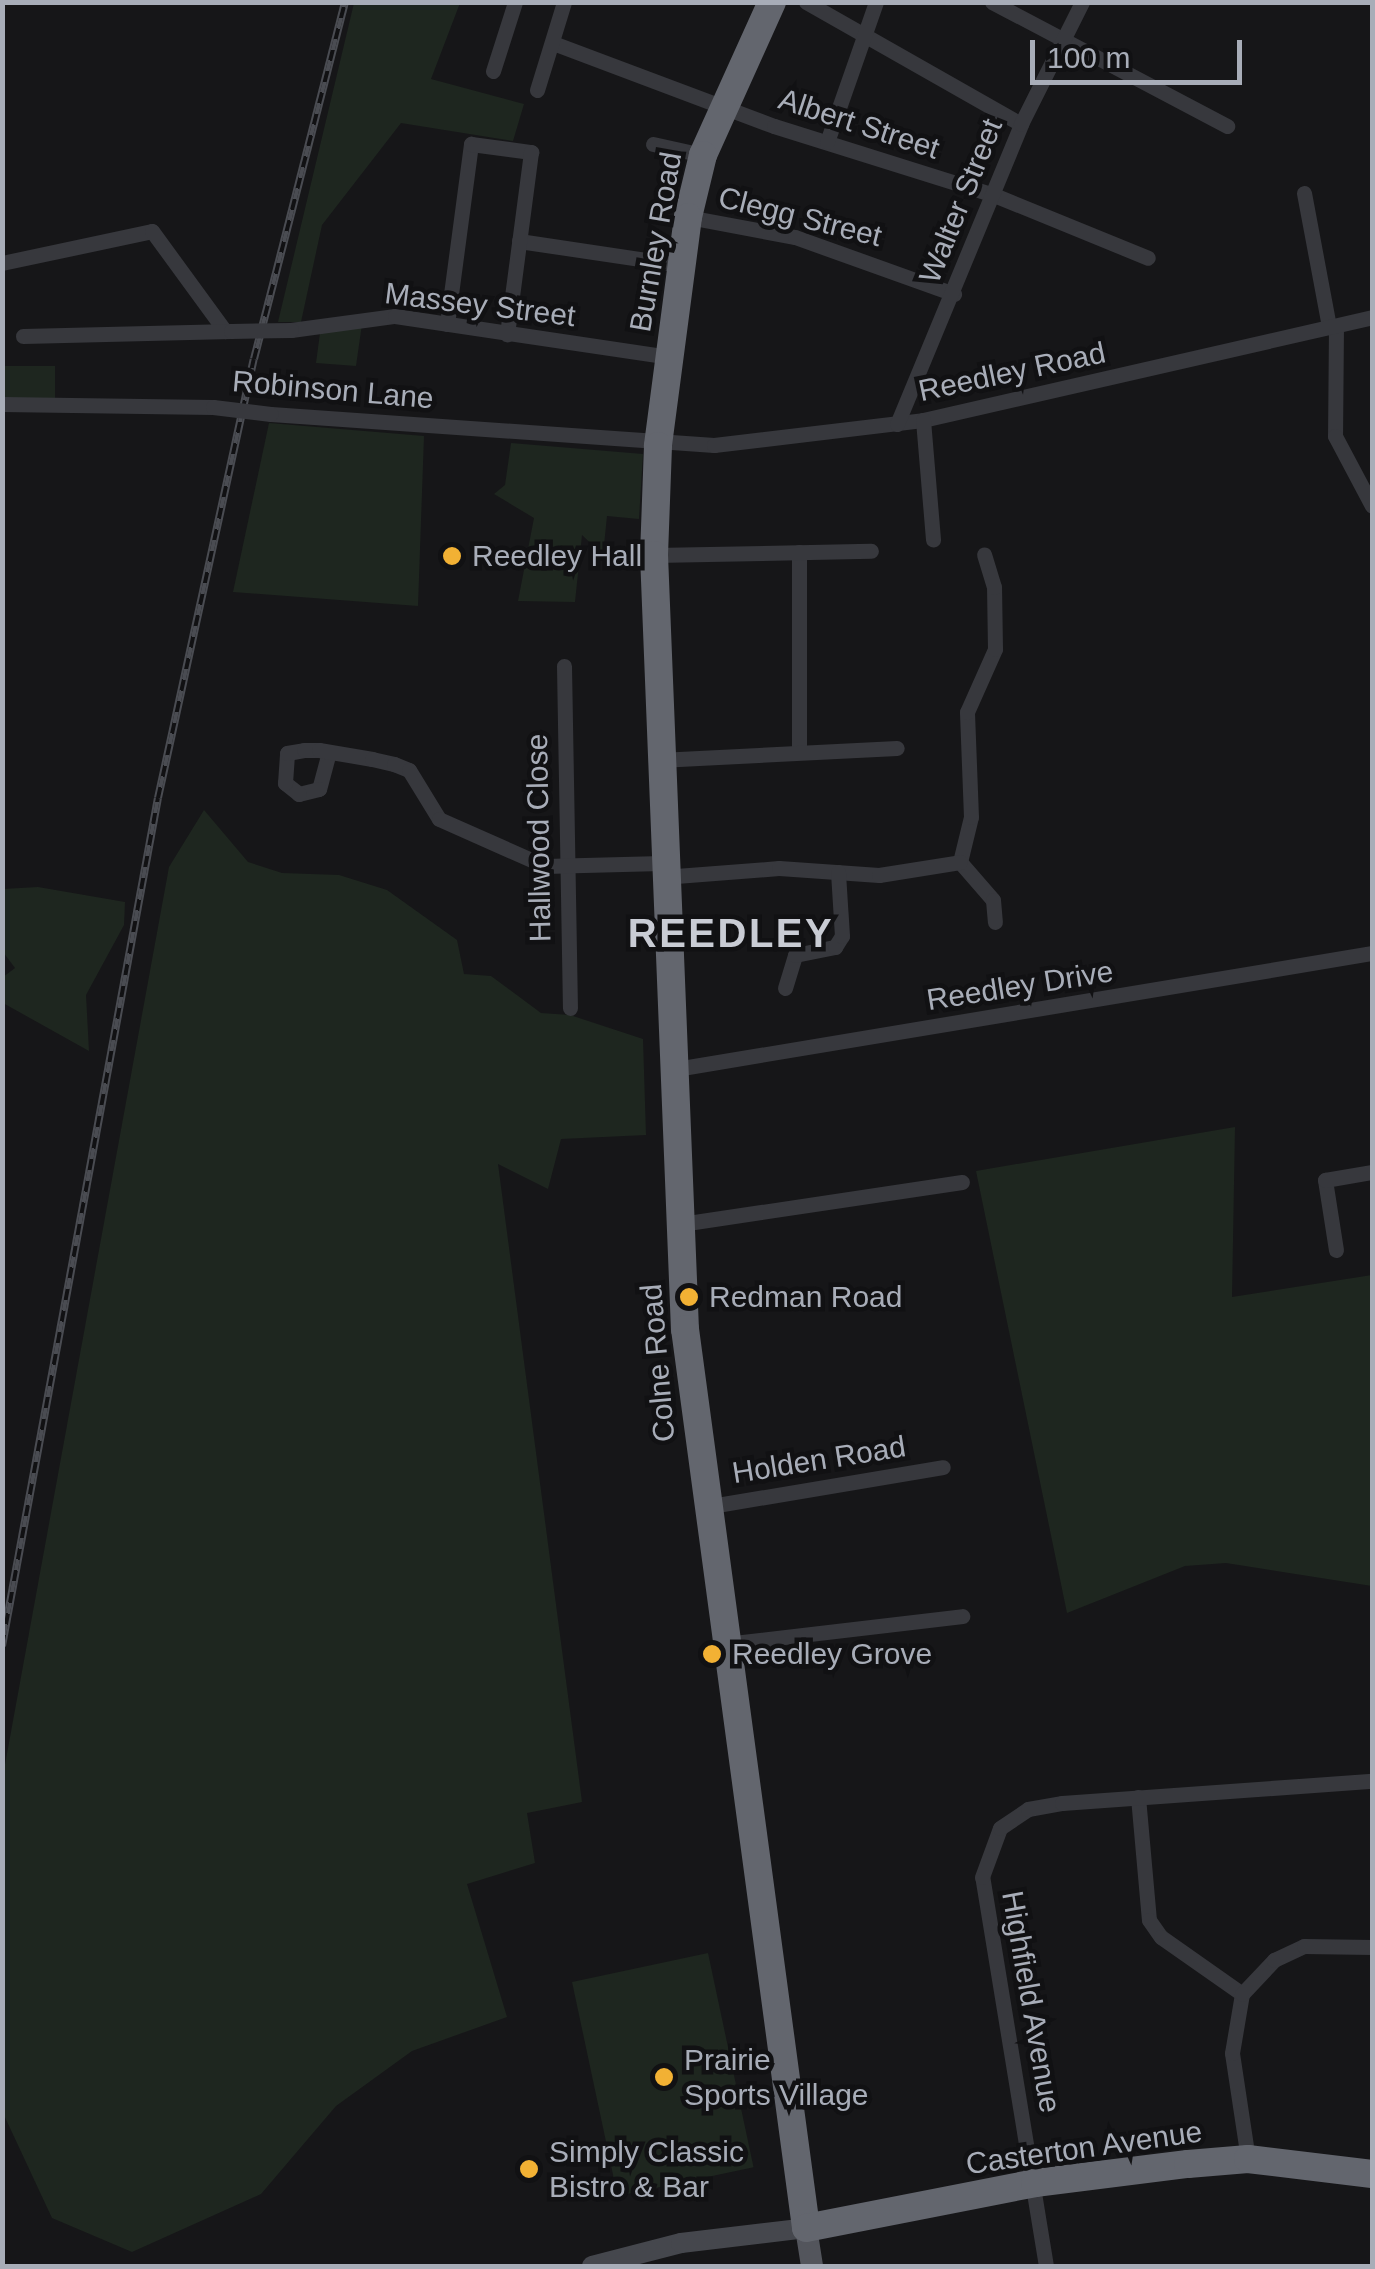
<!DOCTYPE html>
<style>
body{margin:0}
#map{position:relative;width:1375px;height:2269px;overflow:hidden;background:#161618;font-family:Arial,sans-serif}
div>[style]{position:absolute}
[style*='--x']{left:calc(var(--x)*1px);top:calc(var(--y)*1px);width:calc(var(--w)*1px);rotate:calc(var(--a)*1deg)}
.green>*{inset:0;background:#1e261f;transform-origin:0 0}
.street>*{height:15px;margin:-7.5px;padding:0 7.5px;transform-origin:7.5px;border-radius:7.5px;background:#37383d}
.secondary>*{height:20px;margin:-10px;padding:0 10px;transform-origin:10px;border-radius:10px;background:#45474d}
.primary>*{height:22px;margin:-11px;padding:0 11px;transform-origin:11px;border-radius:11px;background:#53555c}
.highway>*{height:28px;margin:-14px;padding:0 14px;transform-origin:14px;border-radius:14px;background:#63666e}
.rail>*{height:8px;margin-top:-4px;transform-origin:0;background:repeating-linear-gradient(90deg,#111113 0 11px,#4a4c52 0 22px);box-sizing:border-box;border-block:2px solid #4a4c52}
.street-bridge>*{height:15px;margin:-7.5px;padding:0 7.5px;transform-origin:7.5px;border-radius:7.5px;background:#37383d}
.dots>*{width:28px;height:28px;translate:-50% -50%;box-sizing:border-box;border:5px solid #111113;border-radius:50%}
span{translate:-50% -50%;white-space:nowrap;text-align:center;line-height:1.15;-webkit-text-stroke:9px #111113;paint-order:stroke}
.street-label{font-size:30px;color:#a8adb8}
.poi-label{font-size:30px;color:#a8adb8}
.left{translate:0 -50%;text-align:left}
.district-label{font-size:40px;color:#c9ccd4;font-weight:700;letter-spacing:2.5px}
.frame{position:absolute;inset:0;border:5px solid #a8adb8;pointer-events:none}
.scale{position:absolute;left:1030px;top:40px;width:212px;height:45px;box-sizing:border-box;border:5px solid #a8adb8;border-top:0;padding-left:12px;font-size:30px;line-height:35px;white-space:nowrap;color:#a8adb8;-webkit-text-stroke:8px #111113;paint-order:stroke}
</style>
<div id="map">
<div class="green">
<i style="clip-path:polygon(354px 3px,460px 3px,431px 79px,524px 104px,513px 141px,401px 123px,322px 225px,301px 322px,278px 322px)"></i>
<i style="clip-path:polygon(362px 324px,356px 366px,316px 363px,320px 333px)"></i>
<i style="left:2px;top:366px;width:53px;height:35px"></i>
<i style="clip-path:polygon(269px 423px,424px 436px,418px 606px,233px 592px)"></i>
<i style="clip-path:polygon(511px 443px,643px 454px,639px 519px,607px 516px,603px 555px,582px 535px,575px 602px,518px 601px,534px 518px,494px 494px,505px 485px)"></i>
<i style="clip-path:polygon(204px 810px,248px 862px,282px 873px,339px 875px,387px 890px,457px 940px,464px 974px,491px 976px,541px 1013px,570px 1015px,643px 1039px,646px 1135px,561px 1139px,548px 1189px,498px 1164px,582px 1802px,527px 1813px,535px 1863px,467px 1884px,507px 2017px,412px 2051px,336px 2106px,261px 2194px,132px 2252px,52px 2218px,3px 2113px,2px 1781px,169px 867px)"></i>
<i style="clip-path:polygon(38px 887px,125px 902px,124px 925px,86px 995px,89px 1051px,3px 1003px,3px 977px,15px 968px,3px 952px,3px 889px)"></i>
<i style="clip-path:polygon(1235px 1127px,1232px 1297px,1372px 1275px,1372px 1586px,1226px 1563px,1185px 1566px,1067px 1613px,976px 1171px)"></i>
<i style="left:708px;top:1953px;width:219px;height:139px;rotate:78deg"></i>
</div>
<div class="street">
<i style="--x:806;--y:2;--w:247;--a:29.6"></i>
<i style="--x:992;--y:2;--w:266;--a:27.8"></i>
<i style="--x:553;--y:43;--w:236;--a:20.6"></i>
<i style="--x:774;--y:126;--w:231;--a:17.4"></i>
<i style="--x:994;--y:195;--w:166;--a:22.2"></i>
<i style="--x:493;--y:71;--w:72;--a:-72.3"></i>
<i style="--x:537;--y:90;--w:92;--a:-72.9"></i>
<i style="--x:827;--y:142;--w:148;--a:-70.7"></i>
<i style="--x:653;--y:144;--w:51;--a:12.4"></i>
<i style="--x:1304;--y:193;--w:136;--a:79.4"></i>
<i style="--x:688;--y:217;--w:109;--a:10.6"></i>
<i style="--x:795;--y:237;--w:169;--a:19.7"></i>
<i style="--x:519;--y:241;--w:162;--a:8.5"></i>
<i style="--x:2;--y:263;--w:153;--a:-12"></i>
<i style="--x:152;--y:231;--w:124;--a:53.9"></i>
<i style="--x:447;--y:324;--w:182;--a:-82.4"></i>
<i style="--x:471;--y:144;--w:61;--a:7.6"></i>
<i style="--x:531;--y:152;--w:184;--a:97.5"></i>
<i style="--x:1336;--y:326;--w:110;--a:90.5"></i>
<i style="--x:1335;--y:436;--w:79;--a:62.1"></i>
<i style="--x:291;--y:330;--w:105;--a:-7.7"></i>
<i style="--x:395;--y:316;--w:277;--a:8.5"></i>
<i style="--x:23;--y:336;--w:208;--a:-1.4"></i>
<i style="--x:2;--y:404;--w:211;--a:0.8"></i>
<i style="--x:271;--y:414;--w:444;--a:4"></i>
<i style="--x:714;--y:445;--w:210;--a:-6.8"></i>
<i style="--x:923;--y:420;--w:461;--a:-12.9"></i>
<i style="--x:923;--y:420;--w:120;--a:85.2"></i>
<i style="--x:897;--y:424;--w:325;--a:-67.5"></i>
<i style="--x:1021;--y:124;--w:136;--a:-63.4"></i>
<i style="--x:799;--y:552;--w:200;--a:90"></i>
<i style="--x:654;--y:555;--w:217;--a:-1.1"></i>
<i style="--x:564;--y:666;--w:342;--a:89"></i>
<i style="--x:329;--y:752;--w:38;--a:105"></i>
<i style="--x:319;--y:789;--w:21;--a:166"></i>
<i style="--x:299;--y:794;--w:18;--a:-142"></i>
<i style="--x:285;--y:783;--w:30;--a:-86"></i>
<i style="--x:287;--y:753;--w:17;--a:-10"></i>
<i style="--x:304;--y:750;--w:15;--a:0"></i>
<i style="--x:319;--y:750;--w:54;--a:9.6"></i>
<i style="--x:372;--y:759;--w:23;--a:13"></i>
<i style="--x:394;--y:764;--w:16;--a:22"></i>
<i style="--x:409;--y:770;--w:57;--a:58.5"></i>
<i style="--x:439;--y:819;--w:116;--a:23.9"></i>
<i style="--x:545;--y:866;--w:117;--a:-1.5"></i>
<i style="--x:659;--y:760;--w:238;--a:-2.9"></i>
<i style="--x:960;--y:862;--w:46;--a:-76.3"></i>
<i style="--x:971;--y:817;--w:105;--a:-92.2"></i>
<i style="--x:967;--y:712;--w:69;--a:-66"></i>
<i style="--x:995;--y:649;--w:62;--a:-90.9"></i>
<i style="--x:994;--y:587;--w:34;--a:-107"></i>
<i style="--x:960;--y:862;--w:50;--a:49"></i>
<i style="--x:993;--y:900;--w:22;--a:85"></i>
<i style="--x:663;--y:877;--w:116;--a:-4.4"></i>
<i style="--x:779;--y:868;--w:100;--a:4"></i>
<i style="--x:879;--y:875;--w:82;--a:-9.1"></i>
<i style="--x:785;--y:988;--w:34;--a:-73"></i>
<i style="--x:795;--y:955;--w:41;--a:-11.3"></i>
<i style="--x:835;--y:947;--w:13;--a:-58"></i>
<i style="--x:842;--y:936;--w:64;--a:-93.6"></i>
<i style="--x:676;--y:1069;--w:706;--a:-9.46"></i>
<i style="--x:681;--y:1224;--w:284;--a:-8.5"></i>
<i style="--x:1336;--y:1250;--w:71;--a:-98.9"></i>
<i style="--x:1325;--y:1180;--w:48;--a:-9.7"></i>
<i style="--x:705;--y:1507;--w:241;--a:-9.5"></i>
<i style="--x:725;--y:1644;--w:239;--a:-6.7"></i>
<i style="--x:1138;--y:1797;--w:123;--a:84.9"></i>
<i style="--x:1149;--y:1920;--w:21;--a:55"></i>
<i style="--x:1161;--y:1937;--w:99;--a:35.1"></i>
<i style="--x:1248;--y:2159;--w:107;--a:-98.6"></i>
<i style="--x:1232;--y:2053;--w:60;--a:-80.4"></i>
<i style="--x:1242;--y:1994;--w:47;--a:-46.7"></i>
<i style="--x:1274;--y:1960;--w:33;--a:-25"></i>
<i style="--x:1304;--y:1946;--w:68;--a:0.8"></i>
<i style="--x:1046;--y:2266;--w:394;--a:-99.3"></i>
<i style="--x:982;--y:1877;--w:52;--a:-69.8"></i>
<i style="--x:1000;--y:1828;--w:34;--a:-34"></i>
<i style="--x:1028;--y:1809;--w:35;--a:-10"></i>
<i style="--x:1062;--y:1803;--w:311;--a:-4.1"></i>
</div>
<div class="secondary">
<i style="--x:592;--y:2266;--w:92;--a:-14.5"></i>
<i style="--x:681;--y:2243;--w:126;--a:-6.8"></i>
</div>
<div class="primary">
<i style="--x:806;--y:2228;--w:38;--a:81"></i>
</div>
<div class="highway">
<i style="--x:772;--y:2;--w:168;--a:114.3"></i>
<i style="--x:703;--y:155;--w:64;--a:103.6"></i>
<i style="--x:688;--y:217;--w:231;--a:97.5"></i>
<i style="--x:658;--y:446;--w:109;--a:92.1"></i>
<i style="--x:654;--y:555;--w:775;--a:87.71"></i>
<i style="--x:685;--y:1329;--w:907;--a:82.33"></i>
<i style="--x:806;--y:2228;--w:233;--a:-11.1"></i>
<i style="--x:1035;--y:2183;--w:154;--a:-7.1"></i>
<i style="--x:1188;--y:2164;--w:60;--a:-4.8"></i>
<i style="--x:1248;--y:2159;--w:125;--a:6.9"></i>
</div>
<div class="rail">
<i style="--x:2;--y:1646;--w:862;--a:-79.58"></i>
<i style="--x:158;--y:798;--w:449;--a:-77.7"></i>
<i style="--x:254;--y:359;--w:368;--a:-75.7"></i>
</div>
<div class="street-bridge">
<i style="--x:231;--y:331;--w:60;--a:-1"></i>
<i style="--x:213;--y:407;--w:58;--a:6.9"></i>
</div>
<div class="dots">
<i style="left:452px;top:556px;background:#f2b134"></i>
<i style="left:689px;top:1297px;background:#f2b134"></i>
<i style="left:712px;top:1654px;background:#f2b134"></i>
<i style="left:664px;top:2077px;background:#f2b134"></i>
<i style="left:529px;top:2169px;background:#f2b134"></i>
</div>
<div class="street-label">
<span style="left:859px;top:124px;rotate:18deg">Albert Street</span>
<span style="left:961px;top:201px;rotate:-68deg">Walter Street</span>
<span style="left:800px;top:217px;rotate:14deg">Clegg Street</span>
<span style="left:656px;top:242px;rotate:-80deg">Burnley Road</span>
<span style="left:480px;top:305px;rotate:7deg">Massey Street</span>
<span style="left:1012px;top:372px;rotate:-12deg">Reedley Road</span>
<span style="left:333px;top:390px;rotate:5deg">Robinson Lane</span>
<span style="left:539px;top:838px;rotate:-91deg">Hallwood Close</span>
<span style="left:1020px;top:986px;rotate:-9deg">Reedley Drive</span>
<span style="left:658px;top:1363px;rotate:-95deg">Colne Road</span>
<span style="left:819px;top:1460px;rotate:-9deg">Holden Road</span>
<span style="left:1031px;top:2002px;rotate:80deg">Highfield Avenue</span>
<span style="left:1084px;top:2148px;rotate:-8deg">Casterton Avenue</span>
</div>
<div class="poi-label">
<span class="left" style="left:472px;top:556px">Reedley Hall</span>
<span class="left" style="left:709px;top:1297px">Redman Road</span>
<span class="left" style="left:732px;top:1654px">Reedley Grove</span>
<span class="left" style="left:684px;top:2077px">Prairie<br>Sports Village</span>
<span class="left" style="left:549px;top:2169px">Simply Classic<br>Bistro &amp; Bar</span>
</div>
<div class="district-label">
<span style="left:731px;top:933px">REEDLEY</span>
</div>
<div class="frame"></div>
<div class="scale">100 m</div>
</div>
